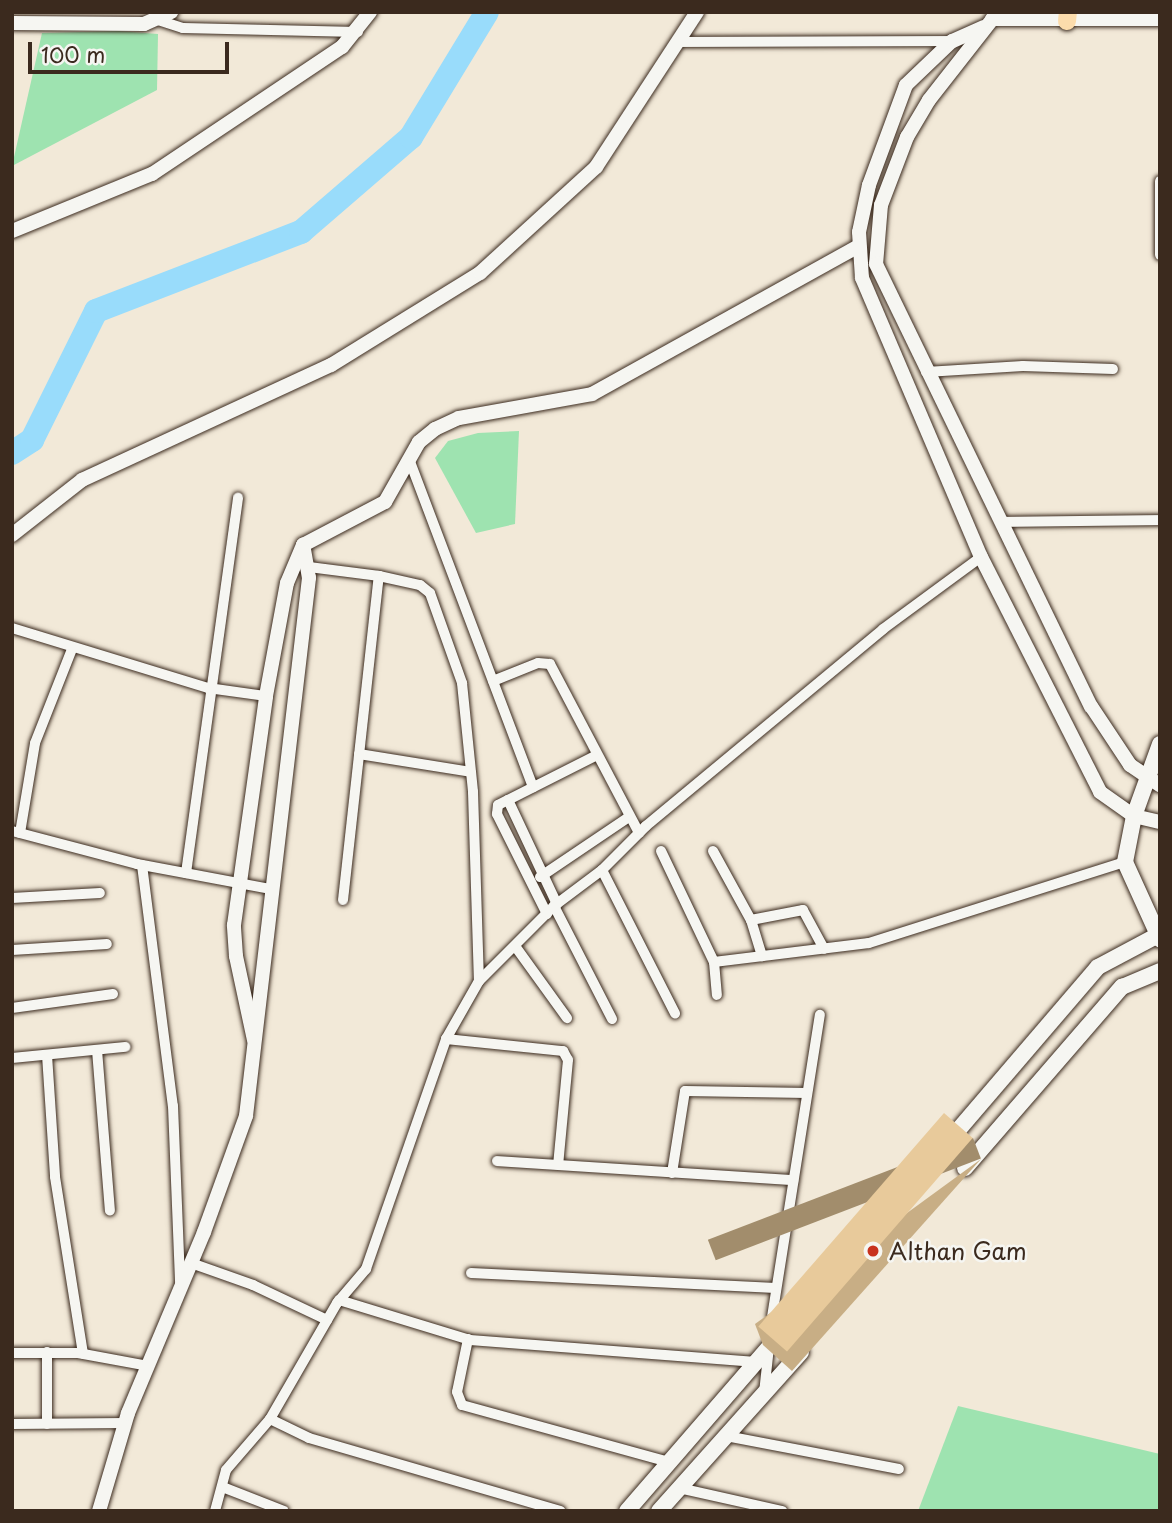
<!DOCTYPE html>
<style>
body{margin:0}
#map{position:relative;width:1172px;height:1523px;overflow:hidden;background:#f2e9d8;font-family:"Playpen Sans",sans-serif}
div>[style]{position:absolute}
[style*='--x']{left:calc(var(--x)*1px);top:calc(var(--y)*1px);width:calc(var(--w)*1px);rotate:calc(var(--a)*1deg)}
.green>*{inset:0;background:#9ee3b0}
.river>*{height:24px;margin:-12px;padding:0 12px;transform-origin:12px;border-radius:12px;background:#99dcfb}
.roads{filter:drop-shadow(0 0 2px #3b2a1e) drop-shadow(0 0 2px #3b2a1e)}
.minor>*{height:10px;margin:-5px;padding:0 5px;transform-origin:5px;border-radius:5px;background:#f6f6f2}
.tertiary>*{height:14px;margin:-7px;padding:0 7px;transform-origin:7px;border-radius:7px;background:#f6f6f2}
.secondary>*{height:16px;margin:-8px;padding:0 8px;transform-origin:8px;border-radius:8px;background:#f6f6f2}
.primary>*{height:18px;margin:-9px;padding:0 9px;transform-origin:9px;border-radius:9px;background:#fcdcac}
.wall>*{inset:0;background:#c8ae85}
.shaded-wall>*{inset:0;background:#a28d6c;transform-origin:0 0}
.building>*{inset:0;background:#e8ca9b;transform-origin:0 0}
.dots>*{width:19px;height:19px;translate:-50% -50%;box-sizing:border-box;border:4px solid #f6f6f2;border-radius:50%}
span{translate:-50% -50%;white-space:nowrap;text-align:center;line-height:1.15;-webkit-text-stroke:5px #f6f6f2;paint-order:stroke}
.poi-label{font-size:23px;color:#3b2a1e}
.left{translate:0 -50%;text-align:left}
.frame{position:absolute;inset:0;border:14px solid #3b2a1e;pointer-events:none}
.scale{position:absolute;left:28px;top:42px;width:201px;height:32px;box-sizing:border-box;border:4px solid #3b2a1e;border-top:0;padding-left:9px;font-size:21px;line-height:24px;white-space:nowrap;color:#3b2a1e;-webkit-text-stroke:5px #f6f6f2;paint-order:stroke}
</style>
<div id="map">
<div class="green">
<i style="clip-path:polygon(119px 31px,158px 34px,157px 90px,12px 166px,42px 33px)"></i>
<i style="clip-path:polygon(519px 431px,515px 524px,476px 533px,435px 458px,448px 441px,478px 433px)"></i>
<i style="clip-path:polygon(958px 1406px,1160px 1454px,1160px 1511px,918px 1511px)"></i>
</div>
<div class="river">
<i style="--x:12;--y:453;--w:24;--a:-33"></i>
<i style="--x:32;--y:440;--w:144;--a:-63.6"></i>
<i style="--x:96;--y:311;--w:220;--a:-21.1"></i>
<i style="--x:301;--y:232;--w:145;--a:-40.8"></i>
<i style="--x:411;--y:137;--w:146;--a:-58.7"></i>
</div>
<div class="roads">
<div class="minor">
<i style="--x:158;--y:20;--w:26;--a:18"></i>
<i style="--x:183;--y:28;--w:175;--a:1.3"></i>
<i style="--x:679;--y:42;--w:273;--a:-0.2"></i>
<i style="--x:1160;--y:181;--w:74;--a:90"></i>
<i style="--x:926;--y:372;--w:97;--a:-3.5"></i>
<i style="--x:1023;--y:366;--w:90;--a:1.9"></i>
<i style="--x:409;--y:459;--w:351;--a:69.3"></i>
<i style="--x:1000;--y:522;--w:160;--a:-0.7"></i>
<i style="--x:309;--y:567;--w:71;--a:7.3"></i>
<i style="--x:379;--y:576;--w:42;--a:12.4"></i>
<i style="--x:420;--y:585;--w:13;--a:39"></i>
<i style="--x:430;--y:593;--w:96;--a:70.4"></i>
<i style="--x:462;--y:683;--w:110;--a:84.2"></i>
<i style="--x:473;--y:792;--w:189;--a:88.2"></i>
<i style="--x:12;--y:628;--w:205;--a:17"></i>
<i style="--x:208;--y:688;--w:59;--a:7.9"></i>
<i style="--x:493;--y:681;--w:48;--a:-21.8"></i>
<i style="--x:538;--y:663;--w:12;--a:5"></i>
<i style="--x:550;--y:664;--w:191;--a:62.2"></i>
<i style="--x:359;--y:754;--w:113;--a:9.1"></i>
<i style="--x:508;--y:800;--w:97;--a:-26.8"></i>
<i style="--x:12;--y:831;--w:129;--a:14.8"></i>
<i style="--x:137;--y:864;--w:135;--a:10.6"></i>
<i style="--x:20;--y:833;--w:91;--a:-80.5"></i>
<i style="--x:35;--y:743;--w:101;--a:-68.5"></i>
<i style="--x:661;--y:851;--w:123;--a:64.5"></i>
<i style="--x:714;--y:962;--w:33;--a:85"></i>
<i style="--x:713;--y:851;--w:79;--a:61.2"></i>
<i style="--x:751;--y:920;--w:38;--a:73"></i>
<i style="--x:142;--y:865;--w:243;--a:82.7"></i>
<i style="--x:173;--y:1106;--w:178;--a:87.7"></i>
<i style="--x:602;--y:870;--w:161;--a:63"></i>
<i style="--x:186;--y:873;--w:379;--a:-82.1"></i>
<i style="--x:540;--y:877;--w:107;--a:-34"></i>
<i style="--x:12;--y:898;--w:88;--a:-3.3"></i>
<i style="--x:343;--y:900;--w:326;--a:-83.7"></i>
<i style="--x:554;--y:906;--w:127;--a:62.8"></i>
<i style="--x:547;--y:914;--w:112;--a:-116.6"></i>
<i style="--x:497;--y:814;--w:9;--a:-84"></i>
<i style="--x:498;--y:805;--w:11;--a:-27"></i>
<i style="--x:508;--y:800;--w:115;--a:64.8"></i>
<i style="--x:751;--y:920;--w:53;--a:-10.9"></i>
<i style="--x:803;--y:910;--w:44;--a:61.7"></i>
<i style="--x:515;--y:946;--w:89;--a:54.2"></i>
<i style="--x:12;--y:950;--w:95;--a:-3.6"></i>
<i style="--x:714;--y:962;--w:156;--a:-7"></i>
<i style="--x:869;--y:943;--w:269;--a:-17.6"></i>
<i style="--x:12;--y:1008;--w:102;--a:-7.9"></i>
<i style="--x:446;--y:1039;--w:118;--a:5.9"></i>
<i style="--x:563;--y:1051;--w:10;--a:61"></i>
<i style="--x:568;--y:1060;--w:105;--a:95.4"></i>
<i style="--x:97;--y:1050;--w:161;--a:85.4"></i>
<i style="--x:47;--y:1055;--w:122;--a:86.2"></i>
<i style="--x:55;--y:1177;--w:179;--a:81"></i>
<i style="--x:12;--y:1058;--w:114;--a:-5.6"></i>
<i style="--x:497;--y:1161;--w:297;--a:3.7"></i>
<i style="--x:672;--y:1173;--w:83;--a:-81"></i>
<i style="--x:685;--y:1091;--w:122;--a:0.9"></i>
<i style="--x:191;--y:1263;--w:66;--a:19.5"></i>
<i style="--x:253;--y:1285;--w:82;--a:25.3"></i>
<i style="--x:471;--y:1273;--w:305;--a:2.8"></i>
<i style="--x:339;--y:1300;--w:137;--a:17"></i>
<i style="--x:470;--y:1340;--w:287;--a:4.4"></i>
<i style="--x:772;--y:1317;--w:306;--a:-81"></i>
<i style="--x:468;--y:1339;--w:54;--a:101.7"></i>
<i style="--x:457;--y:1392;--w:14;--a:69"></i>
<i style="--x:462;--y:1405;--w:215;--a:15.4"></i>
<i style="--x:12;--y:1353;--w:66;--a:0"></i>
<i style="--x:78;--y:1353;--w:71;--a:10.5"></i>
<i style="--x:764;--y:1393;--w:46;--a:-83.8"></i>
<i style="--x:270;--y:1419;--w:43;--a:26"></i>
<i style="--x:309;--y:1438;--w:262;--a:16.2"></i>
<i style="--x:12;--y:1424;--w:113;--a:-0.5"></i>
<i style="--x:47;--y:1424;--w:72;--a:-90"></i>
<i style="--x:726;--y:1436;--w:176;--a:10.8"></i>
<i style="--x:225;--y:1488;--w:63;--a:21.3"></i>
<i style="--x:679;--y:1488;--w:106;--a:12.6"></i>
<i style="--x:215;--y:1511;--w:42;--a:-75"></i>
<i style="--x:226;--y:1470;--w:67;--a:-49.2"></i>
<i style="--x:270;--y:1419;--w:134;--a:-60"></i>
<i style="--x:337;--y:1303;--w:45;--a:-49.5"></i>
<i style="--x:366;--y:1269;--w:244;--a:-70.8"></i>
<i style="--x:446;--y:1039;--w:67;--a:-60.4"></i>
<i style="--x:479;--y:981;--w:106;--a:-45"></i>
<i style="--x:554;--y:906;--w:60;--a:-36.9"></i>
<i style="--x:602;--y:870;--w:62;--a:-45"></i>
<i style="--x:646;--y:826;--w:308;--a:-39.7"></i>
<i style="--x:883;--y:629;--w:122;--a:-36.3"></i>
</div>
<div class="tertiary">
<i style="--x:998;--y:12;--w:112;--a:128.1"></i>
<i style="--x:929;--y:100;--w:43;--a:120.7"></i>
<i style="--x:907;--y:137;--w:73;--a:110.9"></i>
<i style="--x:881;--y:205;--w:59;--a:94.8"></i>
<i style="--x:876;--y:264;--w:492;--a:64.1"></i>
<i style="--x:1091;--y:706;--w:71;--a:56.5"></i>
<i style="--x:1130;--y:765;--w:36;--a:34"></i>
<i style="--x:992;--y:19;--w:168;--a:0"></i>
<i style="--x:12;--y:23;--w:132;--a:0.4"></i>
<i style="--x:144;--y:24;--w:30;--a:-24"></i>
<i style="--x:984;--y:27;--w:35;--a:156"></i>
<i style="--x:952;--y:41;--w:64;--a:136.3"></i>
<i style="--x:906;--y:85;--w:107;--a:110.3"></i>
<i style="--x:869;--y:185;--w:48;--a:102"></i>
<i style="--x:859;--y:232;--w:46;--a:86.3"></i>
<i style="--x:862;--y:278;--w:303;--a:66.9"></i>
<i style="--x:981;--y:557;--w:263;--a:63.1"></i>
<i style="--x:1100;--y:792;--w:42;--a:35.2"></i>
<i style="--x:1134;--y:816;--w:27;--a:13"></i>
<i style="--x:12;--y:231;--w:151;--a:-22.2"></i>
<i style="--x:152;--y:174;--w:229;--a:-33.8"></i>
<i style="--x:342;--y:47;--w:45;--a:-51.3"></i>
<i style="--x:12;--y:535;--w:89;--a:-38.2"></i>
<i style="--x:82;--y:480;--w:274;--a:-24.8"></i>
<i style="--x:331;--y:365;--w:175;--a:-31.7"></i>
<i style="--x:480;--y:273;--w:157;--a:-42.4"></i>
<i style="--x:596;--y:167;--w:185;--a:-56.9"></i>
<i style="--x:254;--y:1040;--w:86;--a:-102.1"></i>
<i style="--x:236;--y:956;--w:31;--a:-94"></i>
<i style="--x:234;--y:925;--w:231;--a:-82"></i>
<i style="--x:266;--y:696;--w:115;--a:-79.5"></i>
<i style="--x:287;--y:583;--w:41;--a:-67.2"></i>
<i style="--x:303;--y:545;--w:93;--a:-27.7"></i>
<i style="--x:385;--y:502;--w:69;--a:-60.5"></i>
<i style="--x:419;--y:442;--w:21;--a:-39"></i>
<i style="--x:435;--y:429;--w:26;--a:-25"></i>
<i style="--x:459;--y:418;--w:135;--a:-10.2"></i>
<i style="--x:592;--y:394;--w:305;--a:-29"></i>
<i style="--x:99;--y:1511;--w:102;--a:-73.5"></i>
<i style="--x:128;--y:1413;--w:196;--a:-67.2"></i>
<i style="--x:204;--y:1232;--w:123;--a:-70.1"></i>
<i style="--x:246;--y:1116;--w:542;--a:-83.32"></i>
<i style="--x:309;--y:578;--w:34;--a:-100"></i>
</div>
<div class="secondary">
<i style="--x:1160;--y:744;--w:77;--a:109.9"></i>
<i style="--x:1134;--y:816;--w:47;--a:101.1"></i>
<i style="--x:1125;--y:862;--w:85;--a:65.6"></i>
<i style="--x:948;--y:1142;--w:230;--a:-49.4"></i>
<i style="--x:1098;--y:967;--w:70;--a:-28"></i>
<i style="--x:965;--y:1168;--w:240;--a:-49.1"></i>
<i style="--x:1122;--y:987;--w:41;--a:-22.8"></i>
<i style="--x:627;--y:1511;--w:235;--a:-49.1"></i>
<i style="--x:659;--y:1511;--w:213;--a:-48.2"></i>
</div>
<div class="primary">
<i style="--x:1067;--y:21;--w:9;--a:-84"></i>
</div>
</div>
<div class="wall">
<i style="clip-path:polygon(981px 1159px,792px 1371px,763px 1345px,755px 1324px)"></i>
</div>
<div class="shaded-wall">
<i style="left:973px;top:1138px;width:22px;height:284px;rotate:69deg"></i>
</div>
<div class="building">
<i style="left:944px;top:1113px;width:38px;height:283px;rotate:41deg"></i>
</div>
<div class="dots">
<i style="left:873px;top:1251px;background:#c8321e"></i>
</div>
<div class="poi-label">
<span class="left" style="left:889px;top:1251px">Althan Gam</span>
</div>
<div class="frame"></div>
<div class="scale">100 m</div>
</div>
